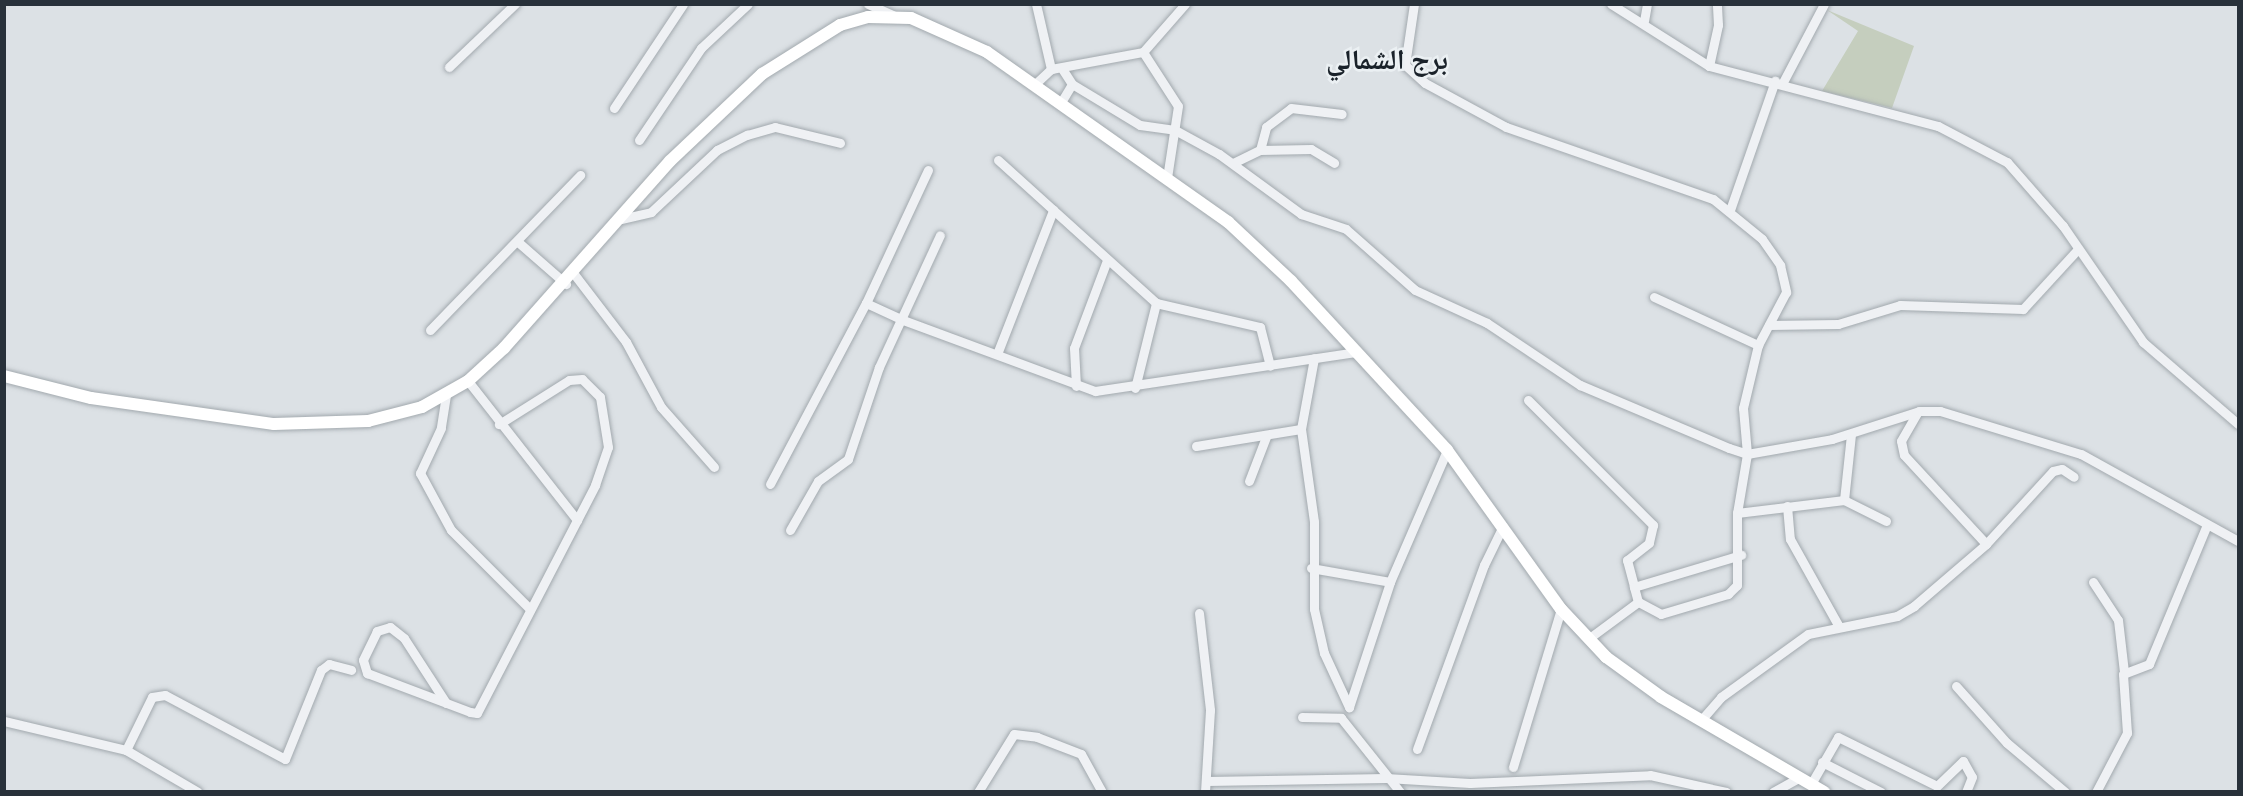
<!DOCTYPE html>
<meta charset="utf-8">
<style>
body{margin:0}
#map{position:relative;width:2243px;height:796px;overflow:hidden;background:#dce1e5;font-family:Cabin,"Noto Naskh Arabic",sans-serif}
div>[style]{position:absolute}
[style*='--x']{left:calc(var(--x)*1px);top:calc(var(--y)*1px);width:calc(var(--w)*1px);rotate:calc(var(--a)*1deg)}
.green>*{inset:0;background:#c5cebe}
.roads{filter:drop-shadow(0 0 2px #a2a9ae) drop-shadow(0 0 2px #a2a9ae)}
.minor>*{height:9px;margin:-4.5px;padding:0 4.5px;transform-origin:4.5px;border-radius:4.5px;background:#eff1f4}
.major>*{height:12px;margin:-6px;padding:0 6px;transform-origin:6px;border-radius:6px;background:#fff}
span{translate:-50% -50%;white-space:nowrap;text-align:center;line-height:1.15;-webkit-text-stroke:5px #ebf0f3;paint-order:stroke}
.district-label{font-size:28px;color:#1a222a;font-weight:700}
.frame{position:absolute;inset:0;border:6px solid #28313a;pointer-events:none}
</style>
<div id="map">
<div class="green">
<i style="clip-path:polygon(1827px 10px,1914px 46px,1892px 108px,1822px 91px,1858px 31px)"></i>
</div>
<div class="roads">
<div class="minor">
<i style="--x:868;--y:4;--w:27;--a:24"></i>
<i style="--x:1036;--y:4;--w:67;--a:77"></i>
<i style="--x:1414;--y:4;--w:62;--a:98.4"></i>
<i style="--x:1405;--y:65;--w:27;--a:42"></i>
<i style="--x:1425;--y:83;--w:92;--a:28.5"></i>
<i style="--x:1506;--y:127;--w:219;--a:19.2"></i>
<i style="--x:1713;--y:199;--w:63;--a:39.2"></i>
<i style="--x:1762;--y:239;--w:32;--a:55"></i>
<i style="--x:1780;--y:265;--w:28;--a:77"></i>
<i style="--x:1786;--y:292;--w:60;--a:117.8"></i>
<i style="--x:1758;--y:345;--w:65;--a:103.4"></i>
<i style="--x:1743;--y:408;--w:46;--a:85"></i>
<i style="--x:1747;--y:454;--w:60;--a:99.6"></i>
<i style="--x:1737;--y:513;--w:72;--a:90"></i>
<i style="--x:1737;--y:585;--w:13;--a:135"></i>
<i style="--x:1728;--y:594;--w:70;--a:163.4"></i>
<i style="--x:1661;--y:614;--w:26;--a:-152"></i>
<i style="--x:1611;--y:4;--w:116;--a:32.3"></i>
<i style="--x:1709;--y:66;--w:237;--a:14.7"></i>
<i style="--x:1938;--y:126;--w:78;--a:27.6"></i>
<i style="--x:2007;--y:162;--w:85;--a:48.8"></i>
<i style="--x:2063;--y:226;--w:141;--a:55.4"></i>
<i style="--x:2143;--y:342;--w:125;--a:40.8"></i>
<i style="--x:1644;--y:21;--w:17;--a:-80"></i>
<i style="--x:1143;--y:52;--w:64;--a:57.1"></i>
<i style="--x:1178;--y:106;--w:73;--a:98.7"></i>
<i style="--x:1709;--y:66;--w:42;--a:-77.6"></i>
<i style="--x:1718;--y:25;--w:21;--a:-93"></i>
<i style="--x:449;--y:67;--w:91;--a:-43.7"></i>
<i style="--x:1072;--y:84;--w:79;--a:31.1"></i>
<i style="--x:1140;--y:125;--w:35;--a:8"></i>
<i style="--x:1175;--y:130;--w:50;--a:28.6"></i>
<i style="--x:1219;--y:154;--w:102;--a:36.2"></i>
<i style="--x:1301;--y:214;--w:47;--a:18.4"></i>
<i style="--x:1346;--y:229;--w:92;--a:41.5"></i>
<i style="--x:1415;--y:290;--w:79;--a:24.6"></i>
<i style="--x:1487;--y:323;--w:112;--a:33.7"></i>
<i style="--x:1580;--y:385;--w:162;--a:22.9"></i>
<i style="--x:1729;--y:448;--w:19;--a:18"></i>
<i style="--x:1747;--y:454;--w:86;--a:-10"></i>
<i style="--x:1832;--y:439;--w:91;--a:-17.8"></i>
<i style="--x:1919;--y:411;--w:21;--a:0"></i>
<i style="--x:1940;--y:411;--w:147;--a:17"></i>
<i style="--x:2081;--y:454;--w:179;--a:29"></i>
<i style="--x:1782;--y:84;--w:90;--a:-62.3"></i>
<i style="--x:1034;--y:85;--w:23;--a:-43"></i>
<i style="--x:1051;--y:69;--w:94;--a:-10.5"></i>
<i style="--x:1143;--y:52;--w:64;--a:-48.8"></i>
<i style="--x:1060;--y:104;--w:23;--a:-59"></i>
<i style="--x:1072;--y:84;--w:17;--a:-123"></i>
<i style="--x:614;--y:108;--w:125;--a:-56.4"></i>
<i style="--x:639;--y:140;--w:111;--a:-56"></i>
<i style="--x:701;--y:48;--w:64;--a:-43.1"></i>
<i style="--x:1260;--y:150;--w:24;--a:-75"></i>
<i style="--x:1266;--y:127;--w:31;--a:-37"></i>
<i style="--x:1291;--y:108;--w:51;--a:6.7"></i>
<i style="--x:998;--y:160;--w:213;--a:42.1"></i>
<i style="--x:1156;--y:303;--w:107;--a:13"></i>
<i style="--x:1260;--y:327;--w:40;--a:75.6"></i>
<i style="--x:1233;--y:163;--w:30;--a:-26"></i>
<i style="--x:1260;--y:150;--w:51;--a:-1.1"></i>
<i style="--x:1311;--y:149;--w:27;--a:31"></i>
<i style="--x:928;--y:170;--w:147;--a:115"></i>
<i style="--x:866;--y:303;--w:41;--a:24.7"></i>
<i style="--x:903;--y:320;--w:205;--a:20.3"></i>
<i style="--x:1095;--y:391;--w:265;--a:-8.5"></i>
<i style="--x:1730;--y:210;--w:137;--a:-70.8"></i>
<i style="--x:621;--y:219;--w:31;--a:-13"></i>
<i style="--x:651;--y:212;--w:91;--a:-43.2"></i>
<i style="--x:717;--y:150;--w:34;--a:-27"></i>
<i style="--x:747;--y:135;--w:29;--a:-16"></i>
<i style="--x:775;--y:127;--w:67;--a:13.8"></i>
<i style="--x:518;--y:242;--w:64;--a:41.2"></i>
<i style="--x:574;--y:274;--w:86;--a:52.6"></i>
<i style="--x:626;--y:342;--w:74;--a:61.7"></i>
<i style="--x:661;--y:407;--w:80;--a:48.5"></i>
<i style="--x:1654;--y:297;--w:115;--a:24.8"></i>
<i style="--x:1769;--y:325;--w:69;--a:-0.8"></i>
<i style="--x:1838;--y:324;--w:65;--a:-17"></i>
<i style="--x:1900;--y:305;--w:123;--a:1.9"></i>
<i style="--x:2023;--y:309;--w:80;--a:-47.5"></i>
<i style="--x:430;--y:330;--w:216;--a:-45.9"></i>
<i style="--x:997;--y:354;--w:155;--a:-68.7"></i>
<i style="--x:468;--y:381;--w:177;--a:51.9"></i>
<i style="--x:1076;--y:386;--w:38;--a:-93"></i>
<i style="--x:1074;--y:348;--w:94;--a:-69.4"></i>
<i style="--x:1135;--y:388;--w:88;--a:-76.1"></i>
<i style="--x:446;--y:395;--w:33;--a:99"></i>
<i style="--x:441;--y:428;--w:50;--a:115"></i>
<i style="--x:420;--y:473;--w:65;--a:61.5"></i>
<i style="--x:451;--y:530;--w:112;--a:45"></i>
<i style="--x:1528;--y:400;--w:177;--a:45"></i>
<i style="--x:1653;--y:525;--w:18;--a:103"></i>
<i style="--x:1649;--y:543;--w:28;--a:142"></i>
<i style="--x:1627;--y:560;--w:28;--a:75"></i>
<i style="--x:1917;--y:413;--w:32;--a:120"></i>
<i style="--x:1901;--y:441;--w:14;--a:78"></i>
<i style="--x:1904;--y:455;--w:121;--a:47.3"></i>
<i style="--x:1301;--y:429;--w:94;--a:82"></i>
<i style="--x:1314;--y:522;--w:87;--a:90"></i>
<i style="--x:1314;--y:609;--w:45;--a:77.2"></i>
<i style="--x:1324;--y:653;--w:60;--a:65.2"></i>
<i style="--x:1349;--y:707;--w:132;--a:-71.8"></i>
<i style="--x:1390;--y:582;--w:144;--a:-66.6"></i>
<i style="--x:1196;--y:446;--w:106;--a:-9.2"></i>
<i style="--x:1301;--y:429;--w:72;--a:-79.6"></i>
<i style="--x:1249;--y:481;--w:47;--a:-68.9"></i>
<i style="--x:770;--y:484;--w:205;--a:-62.1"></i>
<i style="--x:1844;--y:500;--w:66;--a:-83.9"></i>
<i style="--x:1787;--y:506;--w:33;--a:85"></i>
<i style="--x:1790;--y:539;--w:98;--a:60.8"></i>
<i style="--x:1737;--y:513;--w:108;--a:-6.9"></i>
<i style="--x:1844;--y:500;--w:47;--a:26.6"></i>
<i style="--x:790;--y:530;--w:56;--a:-60.3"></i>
<i style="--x:818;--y:481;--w:37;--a:-36"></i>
<i style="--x:848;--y:459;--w:97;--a:-71.4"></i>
<i style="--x:879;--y:367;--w:145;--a:-65.2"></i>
<i style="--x:1311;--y:568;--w:80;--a:10"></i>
<i style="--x:2093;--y:582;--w:45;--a:56.7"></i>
<i style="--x:2118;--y:620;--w:52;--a:83.4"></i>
<i style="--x:1199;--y:613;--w:98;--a:83.5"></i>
<i style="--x:1210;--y:710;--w:82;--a:93.5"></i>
<i style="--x:1588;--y:639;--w:62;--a:-36.5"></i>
<i style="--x:1638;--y:602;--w:16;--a:-105"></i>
<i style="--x:1634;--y:587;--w:112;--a:-16.7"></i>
<i style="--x:1956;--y:686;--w:76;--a:48.2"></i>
<i style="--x:2007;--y:743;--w:76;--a:40.2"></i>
<i style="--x:446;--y:703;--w:77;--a:-122.9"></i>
<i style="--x:404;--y:638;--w:18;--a:-142"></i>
<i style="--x:390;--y:627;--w:14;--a:163"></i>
<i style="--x:377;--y:631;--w:32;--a:116"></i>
<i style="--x:363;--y:660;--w:14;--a:73"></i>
<i style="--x:367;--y:673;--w:110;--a:20.7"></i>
<i style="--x:470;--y:712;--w:7;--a:8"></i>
<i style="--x:477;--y:713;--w:257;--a:-62.6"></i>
<i style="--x:595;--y:485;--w:40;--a:-71.1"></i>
<i style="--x:608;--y:447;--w:51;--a:-99.1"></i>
<i style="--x:600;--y:397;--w:25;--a:-135"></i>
<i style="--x:582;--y:379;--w:13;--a:176"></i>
<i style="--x:569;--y:380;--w:83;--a:147.8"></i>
<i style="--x:1302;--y:717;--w:39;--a:1"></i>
<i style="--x:1341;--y:718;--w:95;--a:51.4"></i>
<i style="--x:1702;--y:719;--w:29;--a:-49"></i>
<i style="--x:1721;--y:697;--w:107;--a:-35.9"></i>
<i style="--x:1808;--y:634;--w:91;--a:-11.4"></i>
<i style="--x:1897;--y:616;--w:20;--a:-30"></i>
<i style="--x:1914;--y:606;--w:95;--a:-40.7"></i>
<i style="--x:1986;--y:544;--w:99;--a:-47.5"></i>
<i style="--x:2053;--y:471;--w:9;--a:-13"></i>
<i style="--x:2062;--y:469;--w:14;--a:34"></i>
<i style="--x:4;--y:721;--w:125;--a:13.4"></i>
<i style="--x:126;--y:750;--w:83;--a:30.3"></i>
<i style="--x:1417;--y:749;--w:196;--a:-70"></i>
<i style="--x:1484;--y:565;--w:43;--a:-64"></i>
<i style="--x:126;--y:750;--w:59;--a:-63.9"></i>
<i style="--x:152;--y:697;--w:13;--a:-9"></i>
<i style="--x:165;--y:695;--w:136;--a:28.1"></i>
<i style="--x:285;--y:759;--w:96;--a:-68"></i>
<i style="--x:321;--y:670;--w:10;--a:-37"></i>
<i style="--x:329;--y:664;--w:23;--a:15"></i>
<i style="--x:1822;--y:762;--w:66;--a:27"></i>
<i style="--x:1513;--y:767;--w:165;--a:-73.1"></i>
<i style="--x:1207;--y:781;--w:179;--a:-1"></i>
<i style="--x:1386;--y:778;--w:84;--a:3.4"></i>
<i style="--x:1470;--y:783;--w:180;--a:-2.5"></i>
<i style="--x:1650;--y:775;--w:78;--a:12.6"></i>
<i style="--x:1811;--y:784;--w:54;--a:-60.1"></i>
<i style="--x:1838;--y:737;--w:110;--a:26.3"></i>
<i style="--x:1937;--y:786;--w:36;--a:-44"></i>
<i style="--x:1963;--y:761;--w:18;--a:61"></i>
<i style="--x:1972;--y:777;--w:16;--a:112"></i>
<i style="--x:978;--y:792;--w:68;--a:-58.2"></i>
<i style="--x:1014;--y:734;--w:23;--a:7"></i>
<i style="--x:1037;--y:737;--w:47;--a:21.1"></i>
<i style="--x:1081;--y:754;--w:43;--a:61.1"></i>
<i style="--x:1773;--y:792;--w:31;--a:-29"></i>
<i style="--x:2096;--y:792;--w:67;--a:-62.3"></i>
<i style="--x:2127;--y:733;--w:59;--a:-93.9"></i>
<i style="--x:2123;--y:674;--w:28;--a:-21"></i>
<i style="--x:2149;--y:664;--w:151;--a:-67.4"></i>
</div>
<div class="major">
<i style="--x:4;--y:376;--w:90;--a:14.2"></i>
<i style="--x:91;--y:398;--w:185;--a:8.1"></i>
<i style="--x:274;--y:424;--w:94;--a:-1.8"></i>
<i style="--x:368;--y:421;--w:56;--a:-14.5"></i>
<i style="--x:422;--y:407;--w:53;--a:-29.5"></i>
<i style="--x:468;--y:381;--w:49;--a:-42.5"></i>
<i style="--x:504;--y:348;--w:250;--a:-48.4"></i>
<i style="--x:670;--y:161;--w:127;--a:-43.4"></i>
<i style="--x:762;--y:74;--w:92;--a:-32.1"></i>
<i style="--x:840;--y:25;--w:29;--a:-16"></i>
<i style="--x:868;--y:17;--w:43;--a:1.3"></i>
<i style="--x:911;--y:18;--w:83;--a:24.1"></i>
<i style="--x:987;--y:52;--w:295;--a:35.2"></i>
<i style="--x:1228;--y:222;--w:86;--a:43.1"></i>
<i style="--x:1291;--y:281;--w:230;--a:47.3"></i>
<i style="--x:1447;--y:450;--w:196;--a:54.4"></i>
<i style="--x:1561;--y:609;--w:66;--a:46.8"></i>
<i style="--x:1606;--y:657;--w:68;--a:36"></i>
<i style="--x:1661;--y:697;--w:189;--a:30.2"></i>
</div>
</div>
<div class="district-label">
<span style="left:1387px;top:59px">برج الشمالي</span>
</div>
<div class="frame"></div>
</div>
